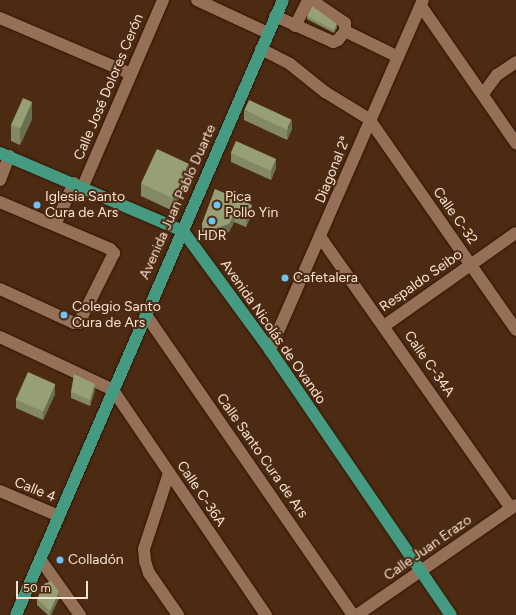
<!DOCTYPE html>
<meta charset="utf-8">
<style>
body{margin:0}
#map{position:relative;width:516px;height:615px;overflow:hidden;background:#4c2b12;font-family:Figtree,sans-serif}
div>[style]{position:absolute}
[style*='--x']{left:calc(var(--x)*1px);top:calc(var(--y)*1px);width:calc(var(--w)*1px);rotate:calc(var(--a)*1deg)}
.roads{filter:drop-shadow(0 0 1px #301300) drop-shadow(0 0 1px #301300)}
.minor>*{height:12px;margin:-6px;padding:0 6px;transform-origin:6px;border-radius:6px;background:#957056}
.major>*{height:12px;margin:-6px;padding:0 6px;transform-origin:6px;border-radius:6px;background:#449b81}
.wall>*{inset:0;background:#828964}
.shaded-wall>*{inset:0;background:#6a6f51}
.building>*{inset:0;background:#979f74;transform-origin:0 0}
.dots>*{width:11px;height:11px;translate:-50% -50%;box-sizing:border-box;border:2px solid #4c2b12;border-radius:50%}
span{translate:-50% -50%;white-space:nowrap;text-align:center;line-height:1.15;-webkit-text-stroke:4px #4c2b12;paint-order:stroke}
.street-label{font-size:14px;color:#f8e2d4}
.poi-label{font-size:14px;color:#f8e2d4}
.left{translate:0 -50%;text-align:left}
.scale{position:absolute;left:16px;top:581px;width:72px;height:18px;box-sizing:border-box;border:2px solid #f8e2d4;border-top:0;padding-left:5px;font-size:12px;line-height:14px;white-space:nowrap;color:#f8e2d4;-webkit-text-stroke:3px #4c2b12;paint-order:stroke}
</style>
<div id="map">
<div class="roads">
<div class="minor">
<i style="--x:197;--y:0;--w:78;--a:24.9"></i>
<i style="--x:421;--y:6;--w:167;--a:55.3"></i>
<i style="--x:275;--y:16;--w:64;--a:24.1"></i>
<i style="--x:333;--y:42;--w:5;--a:-22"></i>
<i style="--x:338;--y:40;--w:11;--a:-52"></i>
<i style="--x:345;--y:31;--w:8;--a:-90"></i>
<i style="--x:345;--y:23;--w:41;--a:-145.9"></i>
<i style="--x:0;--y:18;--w:142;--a:23.1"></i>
<i style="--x:295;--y:26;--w:29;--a:-63"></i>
<i style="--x:345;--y:31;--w:59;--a:26.1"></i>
<i style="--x:261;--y:49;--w:33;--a:27"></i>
<i style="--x:290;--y:64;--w:45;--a:38.7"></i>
<i style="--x:325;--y:92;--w:52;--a:31.5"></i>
<i style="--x:369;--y:119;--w:257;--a:55.1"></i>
<i style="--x:483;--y:94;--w:24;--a:-54"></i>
<i style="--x:497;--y:75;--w:23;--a:-34"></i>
<i style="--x:0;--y:180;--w:26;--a:-69"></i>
<i style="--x:83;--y:186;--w:202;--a:-66.7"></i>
<i style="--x:0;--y:202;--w:120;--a:23.1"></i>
<i style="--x:110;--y:249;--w:6;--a:45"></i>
<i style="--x:114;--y:253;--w:78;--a:116.6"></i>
<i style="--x:79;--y:323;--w:5;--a:180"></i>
<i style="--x:74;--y:323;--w:81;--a:-155.3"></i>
<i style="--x:55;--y:225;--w:46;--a:-65.7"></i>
<i style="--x:321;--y:238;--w:330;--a:54.9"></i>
<i style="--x:146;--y:315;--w:364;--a:55.4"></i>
<i style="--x:384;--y:326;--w:161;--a:-35.2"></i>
<i style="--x:0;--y:337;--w:125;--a:25.1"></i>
<i style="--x:113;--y:390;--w:272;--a:55.8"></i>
<i style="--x:270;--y:350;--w:382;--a:-66.4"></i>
<i style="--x:169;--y:473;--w:80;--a:108.2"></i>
<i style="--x:144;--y:549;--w:12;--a:85"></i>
<i style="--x:145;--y:561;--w:13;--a:72"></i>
<i style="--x:149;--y:573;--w:51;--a:55.4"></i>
<i style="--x:0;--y:491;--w:64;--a:23"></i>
<i style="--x:40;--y:559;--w:69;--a:54.5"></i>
<i style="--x:357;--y:615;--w:193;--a:-34.7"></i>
</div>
<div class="major">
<i style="--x:0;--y:153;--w:199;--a:23.1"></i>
<i style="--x:183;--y:231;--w:147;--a:53.8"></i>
<i style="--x:270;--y:350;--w:321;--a:55.7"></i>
<i style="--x:16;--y:615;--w:670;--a:-66.53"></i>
</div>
</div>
<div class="wall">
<i style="clip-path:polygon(307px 16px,337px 27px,334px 33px,307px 19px)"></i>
<i style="clip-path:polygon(244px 110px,292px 129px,287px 140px,244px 120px)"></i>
<i style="clip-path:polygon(32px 119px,20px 145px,11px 141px,11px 124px)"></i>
<i style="clip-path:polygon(231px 153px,276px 168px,271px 180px,231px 162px)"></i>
<i style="clip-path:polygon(189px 176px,173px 211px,141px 196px,141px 184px)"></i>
<i style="clip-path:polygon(215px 189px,252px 213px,246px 227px,234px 222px,229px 232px,204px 240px,202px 232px,202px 224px)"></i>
<i style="clip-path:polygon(95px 390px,90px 406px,71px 398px,71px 392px)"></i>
<i style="clip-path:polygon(55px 394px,43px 420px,16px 408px,16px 399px)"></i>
<i style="clip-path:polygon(59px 598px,51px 615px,48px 615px,37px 605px,37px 599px)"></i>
</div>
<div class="shaded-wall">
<i style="clip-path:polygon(337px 24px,337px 27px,334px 33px,334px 30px)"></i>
<i style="clip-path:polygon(32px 102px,32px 119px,20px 145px,20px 128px)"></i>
<i style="clip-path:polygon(292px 120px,292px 129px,287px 140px,287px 131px)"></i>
<i style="clip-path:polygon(276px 159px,276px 168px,271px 180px,271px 171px)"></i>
<i style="clip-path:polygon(189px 164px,189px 176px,173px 211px,173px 199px)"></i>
<i style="clip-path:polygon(252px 205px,252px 213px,246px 227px,246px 219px)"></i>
<i style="clip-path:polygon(234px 214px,234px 222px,229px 232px,204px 240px,204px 232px)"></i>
<i style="clip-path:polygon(55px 384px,55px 394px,43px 420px,43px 411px)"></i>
<i style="clip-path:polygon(95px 384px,95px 390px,90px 406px,90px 400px)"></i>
<i style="clip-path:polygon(59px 592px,59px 598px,51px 615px,50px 615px,50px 611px)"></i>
</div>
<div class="building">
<i style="clip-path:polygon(312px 6px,337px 24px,334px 30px,307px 16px)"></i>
<i style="left:23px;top:98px;width:10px;height:29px;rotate:24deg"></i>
<i style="left:249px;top:100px;width:47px;height:11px;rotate:25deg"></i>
<i style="left:236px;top:141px;width:44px;height:13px;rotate:24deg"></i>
<i style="left:157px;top:149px;width:35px;height:38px;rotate:25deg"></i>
<i style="clip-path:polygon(215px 189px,252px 205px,246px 219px,234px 214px,229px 224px,204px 232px,202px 224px)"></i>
<i style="left:28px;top:372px;width:30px;height:30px;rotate:24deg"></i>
<i style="clip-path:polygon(74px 374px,95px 384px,90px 400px,71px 392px)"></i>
<i style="clip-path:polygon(51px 581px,59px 592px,50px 611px,37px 599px,44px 584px)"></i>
</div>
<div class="dots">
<i style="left:37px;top:205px;background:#6fc2f4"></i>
<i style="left:217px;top:205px;background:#6fc2f4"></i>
<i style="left:212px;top:221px;background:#6fc2f4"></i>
<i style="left:285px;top:278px;background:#6fc2f4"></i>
<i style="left:64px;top:315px;background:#6fc2f4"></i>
<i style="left:60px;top:560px;background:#6fc2f4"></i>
</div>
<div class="street-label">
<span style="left:109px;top:87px;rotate:-67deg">Calle José Dolores Cerón</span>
<span style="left:333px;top:170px;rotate:-68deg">Diagonal 2ª</span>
<span style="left:178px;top:202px;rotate:-66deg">Avenida Juan Pablo Duarte</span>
<span style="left:455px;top:216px;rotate:55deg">Calle C-32</span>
<span style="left:421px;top:281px;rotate:-35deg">Respaldo Seibo</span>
<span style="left:273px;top:332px;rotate:55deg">Avenida Nicolás de Ovando</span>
<span style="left:429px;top:364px;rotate:55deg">Calle C-34A</span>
<span style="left:262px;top:456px;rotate:55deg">Calle Santo Cura de Ars</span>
<span style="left:35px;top:490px;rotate:22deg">Calle 4</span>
<span style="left:201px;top:494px;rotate:56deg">Calle C-36A</span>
<span style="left:428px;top:548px;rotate:-35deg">Calle Juan Erazo</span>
</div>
<div class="poi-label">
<span class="left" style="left:45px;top:205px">Iglesia Santo<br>Cura de Ars</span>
<span class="left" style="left:225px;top:205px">Pica<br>Pollo Yin</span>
<span style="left:212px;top:236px">HDR</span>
<span class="left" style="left:293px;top:278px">Cafetalera</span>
<span class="left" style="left:72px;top:315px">Colegio Santo<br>Cura de Ars</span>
<span class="left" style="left:68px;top:560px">Colladón</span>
</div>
<div class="scale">50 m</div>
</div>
